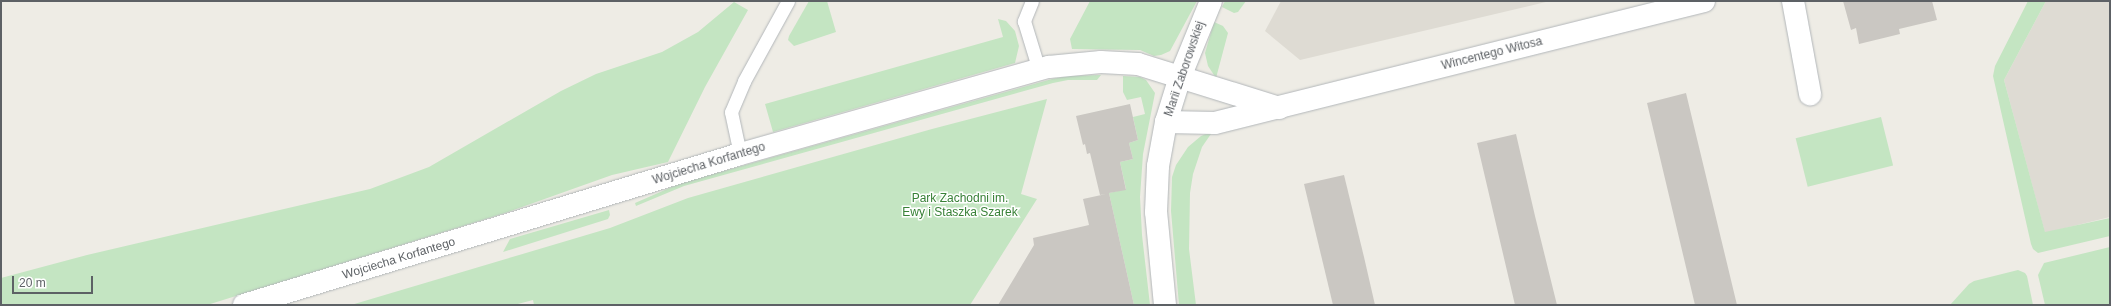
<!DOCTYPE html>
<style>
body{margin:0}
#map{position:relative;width:2111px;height:306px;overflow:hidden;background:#eeece5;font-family:Arial,sans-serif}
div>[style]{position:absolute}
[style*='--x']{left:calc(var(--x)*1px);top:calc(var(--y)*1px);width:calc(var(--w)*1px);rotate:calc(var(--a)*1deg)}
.education>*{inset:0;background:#dedbd3}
.green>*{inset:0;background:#c4e5c2;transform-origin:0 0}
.building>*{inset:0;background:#cac7c2}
.roads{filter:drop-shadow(0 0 1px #b2b6b9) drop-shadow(0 0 1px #b2b6b9)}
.lane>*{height:13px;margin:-6.5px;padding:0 6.5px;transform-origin:6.5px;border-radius:6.5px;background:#fff}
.street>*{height:22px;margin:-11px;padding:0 11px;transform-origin:11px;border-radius:11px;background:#fff}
.secondary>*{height:22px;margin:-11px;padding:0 11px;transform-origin:11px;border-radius:11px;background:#fff}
span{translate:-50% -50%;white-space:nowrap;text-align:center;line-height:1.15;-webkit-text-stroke:3px #fff;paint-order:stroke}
.street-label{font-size:12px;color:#5d6165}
.park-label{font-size:12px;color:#388137}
.frame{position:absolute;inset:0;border:2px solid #5d6165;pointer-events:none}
.scale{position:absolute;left:12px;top:276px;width:81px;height:18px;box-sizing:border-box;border:2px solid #5d6165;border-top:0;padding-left:5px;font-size:12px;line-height:14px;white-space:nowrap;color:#5d6165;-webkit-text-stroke:3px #fff;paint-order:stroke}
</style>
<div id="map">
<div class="education">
<i style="clip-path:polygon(1281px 1px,1550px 1px,1300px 60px,1265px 31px)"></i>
<i style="clip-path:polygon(2046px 1px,2110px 1px,2110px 217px,2045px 233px,2004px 80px)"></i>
</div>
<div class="green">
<i style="clip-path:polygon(809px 1px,827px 1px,836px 32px,794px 46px,788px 40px,789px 36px)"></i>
<i style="clip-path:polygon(1090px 1px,1197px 1px,1170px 51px,1161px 55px,1154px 56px,1140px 50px,1072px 49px,1070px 39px)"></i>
<i style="clip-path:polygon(1225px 1px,1246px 1px,1238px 12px,1234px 13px,1222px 7px)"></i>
<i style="clip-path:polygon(2028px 1px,2046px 1px,2004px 80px,2045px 232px,2110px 218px,2110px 236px,2038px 253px,2033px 249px,2031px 244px,1993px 76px,1995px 66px)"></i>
<i style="clip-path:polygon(734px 2px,748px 10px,705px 87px,668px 162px,612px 175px,505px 213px,207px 305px,1px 305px,1px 278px,87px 255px,370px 189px,429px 167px,561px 91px,596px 74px,662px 52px,698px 32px)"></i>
<i style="clip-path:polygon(998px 19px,1006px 21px,1015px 31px,1019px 46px,1015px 63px,773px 132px,765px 104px,1003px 37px)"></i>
<i style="clip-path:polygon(1214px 22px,1223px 26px,1228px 33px,1216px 78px,1208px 66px,1205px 53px)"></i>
<i style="clip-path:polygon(1101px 75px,1097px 80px,1068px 80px,1053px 83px,684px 186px,636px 206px,635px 203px,681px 183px,1052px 79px,1068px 76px)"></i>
<i style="clip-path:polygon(1123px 76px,1140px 77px,1146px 80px,1155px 93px,1143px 154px,1140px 197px,1142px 235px,1150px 305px,1134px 305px,1109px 193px,1126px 189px,1120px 162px,1133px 159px,1129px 143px,1138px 140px,1133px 117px,1145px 114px,1141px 97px,1127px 100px,1123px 92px)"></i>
<i style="clip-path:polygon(1047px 99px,1021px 194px,1037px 199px,970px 305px,534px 305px,533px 300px,514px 305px,351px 305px,610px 228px,688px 198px,932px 129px)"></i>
<i style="left:1881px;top:117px;width:50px;height:88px;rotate:76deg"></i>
<i style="clip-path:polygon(1213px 131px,1202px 147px,1193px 174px,1190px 193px,1189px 249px,1196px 305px,1179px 305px,1171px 211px,1172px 177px,1176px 165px,1188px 147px,1201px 136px)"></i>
<i style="clip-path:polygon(609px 210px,610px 215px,608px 219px,503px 252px,510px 239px)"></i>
<i style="clip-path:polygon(2110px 247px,2110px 305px,2045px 305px,2038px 275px,2044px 263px)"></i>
<i style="clip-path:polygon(2018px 270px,2025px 273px,2027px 276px,2033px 305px,1950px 305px,1969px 284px,1974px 281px)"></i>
</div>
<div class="building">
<i style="clip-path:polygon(1843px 1px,1932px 1px,1937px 20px,1899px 29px,1900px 34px,1859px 44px,1856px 28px,1851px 30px)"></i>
<i style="clip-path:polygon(1686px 93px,1692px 118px,1737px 305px,1695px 305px,1647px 103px)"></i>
<i style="clip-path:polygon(1130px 104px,1138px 140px,1129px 143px,1133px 159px,1120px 162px,1126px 190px,1109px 193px,1134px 305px,998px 305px,1034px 245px,1033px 238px,1089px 225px,1083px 199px,1106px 194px,1100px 195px,1090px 153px,1087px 154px,1085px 144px,1083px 145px,1076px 116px)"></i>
<i style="clip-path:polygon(1516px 134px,1535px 216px,1557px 305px,1515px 305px,1477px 143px)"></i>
<i style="clip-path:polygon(1344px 175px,1364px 257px,1375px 305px,1333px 305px,1304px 184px)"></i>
</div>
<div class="roads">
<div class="lane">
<i style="--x:1032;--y:1;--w:22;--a:112"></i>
<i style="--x:1024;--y:21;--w:51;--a:73"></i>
<i style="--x:740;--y:154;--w:43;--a:-102.1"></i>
<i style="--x:731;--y:112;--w:34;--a:-67"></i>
<i style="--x:744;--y:81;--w:91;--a:-61.2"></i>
</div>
<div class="street">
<i style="--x:1793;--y:1;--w:95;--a:79.6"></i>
<i style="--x:1166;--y:122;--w:49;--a:1.2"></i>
<i style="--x:1215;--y:123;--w:504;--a:-14.01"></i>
<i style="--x:244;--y:305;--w:515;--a:-16.92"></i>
<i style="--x:737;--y:155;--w:324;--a:-15.8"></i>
<i style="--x:1049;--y:67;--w:52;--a:-5.5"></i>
<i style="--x:1101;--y:62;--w:37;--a:3"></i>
<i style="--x:1138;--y:64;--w:148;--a:17.3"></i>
</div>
<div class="secondary">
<i style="--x:1165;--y:305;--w:93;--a:-95.5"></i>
<i style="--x:1156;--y:212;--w:46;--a:-87.5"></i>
<i style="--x:1158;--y:166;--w:45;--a:-79.7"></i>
<i style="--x:1166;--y:122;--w:47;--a:-72.7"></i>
<i style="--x:1180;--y:77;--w:82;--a:-67.8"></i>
</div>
</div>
<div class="street-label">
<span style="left:1492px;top:54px;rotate:-14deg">Wincentego Witosa</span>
<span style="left:1185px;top:69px;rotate:-71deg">Marii Zaborowskiej</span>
<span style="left:709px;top:164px;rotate:-17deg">Wojciecha Korfantego</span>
<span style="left:399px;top:259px;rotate:-17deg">Wojciecha Korfantego</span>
</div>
<div class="park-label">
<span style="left:960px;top:206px">Park Zachodni im.<br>Ewy i Staszka Szarek</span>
</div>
<div class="frame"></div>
<div class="scale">20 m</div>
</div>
